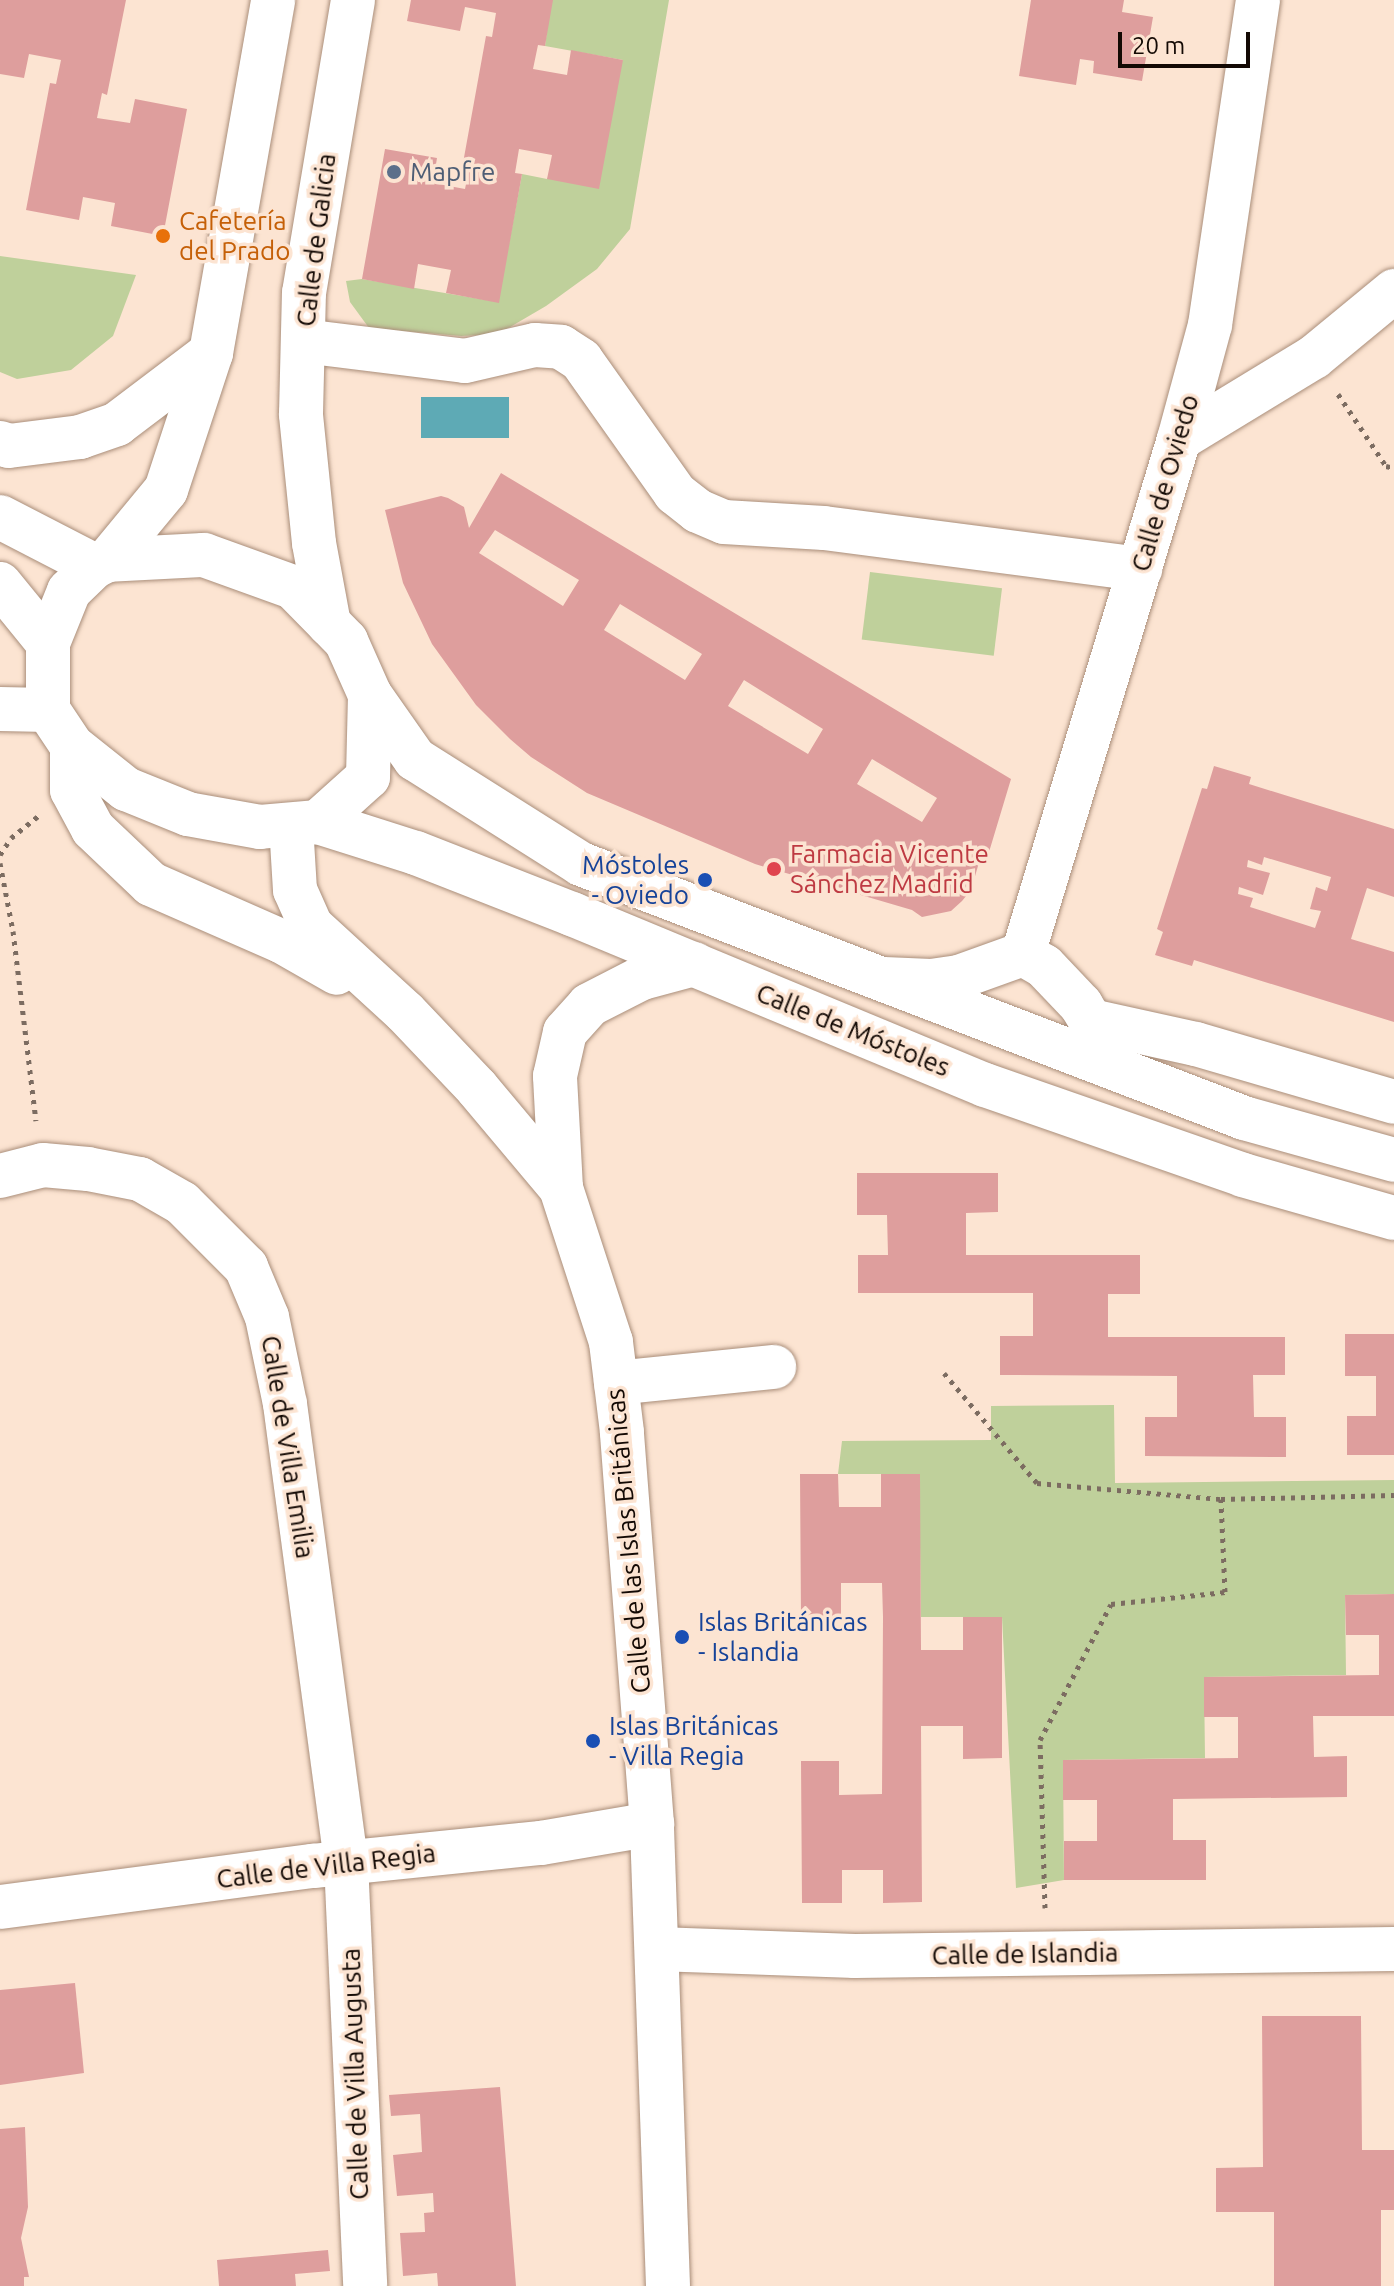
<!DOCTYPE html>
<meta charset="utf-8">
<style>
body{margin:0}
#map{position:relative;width:1394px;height:2286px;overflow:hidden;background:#fce4d2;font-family:Ubuntu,sans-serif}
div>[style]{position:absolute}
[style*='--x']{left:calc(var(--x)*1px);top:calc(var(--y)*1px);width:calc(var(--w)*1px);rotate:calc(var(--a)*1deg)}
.green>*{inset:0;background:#bfd09b;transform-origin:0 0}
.water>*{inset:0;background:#5eaab5;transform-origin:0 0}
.building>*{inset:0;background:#de9e9d}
.path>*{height:5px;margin-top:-2.5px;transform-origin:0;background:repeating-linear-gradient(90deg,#7c6c61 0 4px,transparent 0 10px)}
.roads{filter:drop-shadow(0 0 2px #aa8e7a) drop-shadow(0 0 2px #aa8e7a)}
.minor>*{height:44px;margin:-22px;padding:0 22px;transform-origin:22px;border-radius:22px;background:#fff}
.major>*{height:44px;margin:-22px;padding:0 22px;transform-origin:22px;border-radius:22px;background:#fff}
.dots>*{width:22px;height:22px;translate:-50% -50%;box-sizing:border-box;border:4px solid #fce4d2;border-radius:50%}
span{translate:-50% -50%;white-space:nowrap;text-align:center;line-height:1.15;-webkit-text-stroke:7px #fce4d2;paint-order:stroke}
.service-label{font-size:26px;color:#4e5e75}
.left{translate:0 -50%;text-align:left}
.food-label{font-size:26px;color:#c56008}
.street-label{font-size:26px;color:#130904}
.health-label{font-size:26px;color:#be3a42}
.transit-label{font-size:26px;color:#164399}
.right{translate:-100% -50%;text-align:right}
.scale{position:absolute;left:1118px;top:32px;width:132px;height:36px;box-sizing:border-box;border:4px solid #130904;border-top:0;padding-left:10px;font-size:24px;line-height:28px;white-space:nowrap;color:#130904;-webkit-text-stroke:6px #fce4d2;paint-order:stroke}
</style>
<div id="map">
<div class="green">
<i style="clip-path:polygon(551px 0,669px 0,630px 229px,597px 269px,546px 306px,498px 334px,461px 336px,369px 328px,350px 302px,346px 281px,362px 279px,498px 302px,522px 174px,547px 179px,623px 60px,545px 46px)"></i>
<i style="clip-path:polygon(0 256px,136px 275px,113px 336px,71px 370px,17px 379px,0 372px)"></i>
<i style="left:870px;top:572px;width:133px;height:68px;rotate:7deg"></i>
<i style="clip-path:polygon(1114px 1405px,1115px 1483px,1394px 1480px,1394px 1594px,1345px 1595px,1346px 1675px,1204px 1677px,1205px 1758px,1063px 1760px,1064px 1880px,1016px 1888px,1002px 1617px,921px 1617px,919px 1474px,838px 1474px,842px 1441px,991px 1440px,991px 1406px)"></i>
</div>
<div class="water">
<i style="left:509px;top:397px;width:41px;height:88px;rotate:90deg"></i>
</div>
<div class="building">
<i style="clip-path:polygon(0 0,126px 0,107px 95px,102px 93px,97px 118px,130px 123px,135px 99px,187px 109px,163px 236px,111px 226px,115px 203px,83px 197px,79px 220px,26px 210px,50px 83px,56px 84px,61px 60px,29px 54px,24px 78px,0 74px)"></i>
<i style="clip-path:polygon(411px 0,553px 0,545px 46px,538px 45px,533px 69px,567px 75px,571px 50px,623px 60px,599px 189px,547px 179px,552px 155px,519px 149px,515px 173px,522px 174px,499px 303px,446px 293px,451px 270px,418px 264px,414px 289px,362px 279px,385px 149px,437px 158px,433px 183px,465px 189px,470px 164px,463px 163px,486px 36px,492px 37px,496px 13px,465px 7px,460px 31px,407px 21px)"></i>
<i style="clip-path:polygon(1031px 0,1124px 0,1122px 12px,1153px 17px,1142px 81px,1093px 73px,1094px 61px,1080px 59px,1076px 85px,1019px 76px)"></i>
<i style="clip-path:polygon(evenodd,501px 473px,1011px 779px,986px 862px,980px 859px,971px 890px,962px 901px,951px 911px,922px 917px,912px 910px,755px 864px,587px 793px,531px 757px,510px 739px,476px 705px,432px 644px,403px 583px,385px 510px,441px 496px,448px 498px,464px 507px,469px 528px,501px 473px,495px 530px,579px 580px,563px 606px,479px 553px,495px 530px,501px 473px,620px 604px,702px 654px,685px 680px,604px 630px,620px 604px,501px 473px,744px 680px,823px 729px,808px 754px,728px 706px,744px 680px,501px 473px,872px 759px,937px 798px,922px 822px,857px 784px,872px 759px)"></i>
<i style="clip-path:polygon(evenodd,1214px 766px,1251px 777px,1249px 784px,1394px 829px,1394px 897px,1367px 888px,1351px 939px,1394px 952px,1394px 1022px,1194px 960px,1192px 966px,1155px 955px,1163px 932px,1157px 929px,1202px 788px,1207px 789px,1214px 766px,1264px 857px,1331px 877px,1327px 891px,1316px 887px,1310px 909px,1321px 911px,1315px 928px,1250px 907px,1253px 898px,1238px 894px,1239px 887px,1263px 895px,1270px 873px,1247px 867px,1248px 860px,1262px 865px,1264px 857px)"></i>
<i style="clip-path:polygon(857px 1173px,998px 1173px,998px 1212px,966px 1213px,966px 1255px,1140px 1255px,1140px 1294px,1108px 1294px,1108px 1337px,1285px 1337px,1285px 1375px,1253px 1375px,1254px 1417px,1286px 1417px,1286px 1457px,1145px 1456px,1145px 1417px,1177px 1417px,1177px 1376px,1000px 1375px,1000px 1336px,1033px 1336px,1033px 1293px,858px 1293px,858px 1255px,888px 1255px,887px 1215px,857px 1215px)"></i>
<i style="clip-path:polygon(1345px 1334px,1394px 1334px,1394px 1455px,1347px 1455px,1347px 1416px,1376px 1416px,1376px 1376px,1345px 1376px)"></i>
<i style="clip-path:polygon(800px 1474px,838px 1474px,839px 1507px,881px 1507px,881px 1474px,920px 1474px,921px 1650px,963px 1650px,963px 1617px,1002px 1617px,1002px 1758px,963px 1759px,963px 1726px,921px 1726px,922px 1902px,883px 1903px,883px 1870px,842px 1870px,842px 1903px,802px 1903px,801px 1761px,839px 1761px,839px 1795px,882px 1794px,883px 1617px,882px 1583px,841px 1583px,841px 1616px,801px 1617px)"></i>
<i style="clip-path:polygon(1394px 1594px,1394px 1716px,1313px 1716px,1314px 1757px,1347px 1756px,1347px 1797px,1173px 1799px,1173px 1840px,1206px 1840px,1206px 1880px,1064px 1880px,1064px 1841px,1097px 1841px,1097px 1800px,1063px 1800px,1063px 1760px,1238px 1758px,1238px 1717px,1204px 1717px,1204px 1677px,1379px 1675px,1379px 1635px,1346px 1635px,1345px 1595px)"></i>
<i style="clip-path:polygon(75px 1983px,84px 2073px,0 2085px,0 1990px)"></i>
<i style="clip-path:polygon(1262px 2016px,1361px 2016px,1362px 2150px,1394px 2150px,1394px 2210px,1381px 2210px,1381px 2286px,1274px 2286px,1274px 2212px,1216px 2212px,1216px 2168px,1263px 2167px)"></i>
<i style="clip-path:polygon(500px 2087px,516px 2286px,438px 2286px,437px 2273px,403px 2276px,400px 2233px,425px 2232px,424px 2213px,434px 2212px,433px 2193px,397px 2196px,393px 2155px,422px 2152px,420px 2114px,391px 2116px,389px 2095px)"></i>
<i style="clip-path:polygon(25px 2127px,28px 2207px,21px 2238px,29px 2277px,24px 2277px,24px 2286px,0 2286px,0 2129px)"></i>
<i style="clip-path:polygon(328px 2250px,330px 2271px,295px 2274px,296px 2286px,219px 2286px,217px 2260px)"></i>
</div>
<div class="path">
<i style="--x:1338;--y:394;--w:87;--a:56.3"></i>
<i style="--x:1386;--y:466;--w:8;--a:14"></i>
<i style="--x:0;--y:855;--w:20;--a:-57"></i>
<i style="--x:11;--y:838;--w:35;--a:-39"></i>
<i style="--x:0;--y:863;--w:69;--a:79.2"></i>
<i style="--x:13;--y:931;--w:191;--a:83.1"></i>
<i style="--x:944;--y:1373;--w:144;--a:49.8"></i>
<i style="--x:1037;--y:1483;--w:185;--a:5"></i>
<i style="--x:1221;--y:1499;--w:173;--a:-1.3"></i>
<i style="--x:1045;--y:1908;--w:168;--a:-91.7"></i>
<i style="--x:1040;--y:1740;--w:153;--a:-62.4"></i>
<i style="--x:1111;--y:1604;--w:115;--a:-6"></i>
<i style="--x:1225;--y:1592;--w:93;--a:-92.5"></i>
</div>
<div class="roads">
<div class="minor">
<i style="--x:303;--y:341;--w:163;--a:7"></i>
<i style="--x:465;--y:361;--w:72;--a:-12.9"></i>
<i style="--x:535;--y:345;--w:26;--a:4"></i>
<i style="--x:561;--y:347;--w:24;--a:33"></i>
<i style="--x:581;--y:360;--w:163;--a:54.7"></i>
<i style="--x:675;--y:493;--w:29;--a:38"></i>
<i style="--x:698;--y:511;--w:28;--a:23"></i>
<i style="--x:724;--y:522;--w:100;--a:3.4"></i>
<i style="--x:824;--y:528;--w:319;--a:7.4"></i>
<i style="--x:1179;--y:439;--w:158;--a:-31.3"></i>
<i style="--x:1314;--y:357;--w:104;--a:-39.5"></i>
<i style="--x:0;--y:443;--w:9;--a:18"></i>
<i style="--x:9;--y:446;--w:72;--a:-7.2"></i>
<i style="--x:80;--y:437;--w:39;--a:-19"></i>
<i style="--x:117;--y:424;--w:118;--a:-37.1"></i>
<i style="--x:108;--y:560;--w:91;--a:-50.4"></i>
<i style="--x:166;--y:490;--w:144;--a:-71.8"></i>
<i style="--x:211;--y:353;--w:358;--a:-80"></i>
<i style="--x:329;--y:624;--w:82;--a:-100.5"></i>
<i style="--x:314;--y:543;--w:130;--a:-95.8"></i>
<i style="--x:301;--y:414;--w:121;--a:-88.6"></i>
<i style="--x:304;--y:293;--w:297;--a:-80.5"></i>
<i style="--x:0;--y:709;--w:48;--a:1.2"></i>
<i style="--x:72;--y:746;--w:44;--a:90"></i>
<i style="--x:72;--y:790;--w:44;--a:61.7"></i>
<i style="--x:93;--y:829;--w:80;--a:43.5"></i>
<i style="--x:151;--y:884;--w:142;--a:23.7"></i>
<i style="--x:281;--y:941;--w:64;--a:29.7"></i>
<i style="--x:291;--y:825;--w:65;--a:86.5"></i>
<i style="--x:295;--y:890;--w:39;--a:66"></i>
<i style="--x:311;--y:926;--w:127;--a:42.5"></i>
<i style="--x:405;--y:1012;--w:105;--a:46.5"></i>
<i style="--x:477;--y:1088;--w:131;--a:50"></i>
<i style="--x:1023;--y:954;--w:538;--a:-73.15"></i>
<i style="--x:1179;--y:439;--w:118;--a:-74.8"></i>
<i style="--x:1210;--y:325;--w:329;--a:-81.6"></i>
<i style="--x:884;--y:979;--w:47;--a:2.4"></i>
<i style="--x:931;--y:981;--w:28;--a:-8"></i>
<i style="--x:959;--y:977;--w:68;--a:-19.8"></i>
<i style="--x:1023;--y:954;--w:24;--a:30"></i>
<i style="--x:1044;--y:966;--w:54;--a:46.5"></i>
<i style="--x:1081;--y:1005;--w:47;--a:59"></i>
<i style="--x:1091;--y:1021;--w:107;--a:12.4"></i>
<i style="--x:1196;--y:1044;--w:206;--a:16.3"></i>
<i style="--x:0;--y:1176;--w:44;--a:-14.3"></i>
<i style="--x:43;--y:1165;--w:45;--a:5.1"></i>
<i style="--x:88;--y:1169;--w:53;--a:10.9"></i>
<i style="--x:140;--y:1179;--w:48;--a:29.7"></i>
<i style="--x:182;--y:1203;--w:91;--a:45"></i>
<i style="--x:246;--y:1267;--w:54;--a:67.2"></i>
<i style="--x:267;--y:1317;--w:89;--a:78.3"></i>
<i style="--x:285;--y:1404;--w:462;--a:82.4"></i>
<i style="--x:346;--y:1862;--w:424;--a:87.4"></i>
<i style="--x:616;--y:1383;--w:159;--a:-5.8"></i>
<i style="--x:0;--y:1907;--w:316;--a:-7.5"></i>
<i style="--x:313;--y:1866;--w:229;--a:-5.8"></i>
<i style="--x:541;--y:1843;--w:113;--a:-9.7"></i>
<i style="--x:657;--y:1949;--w:198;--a:2"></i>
<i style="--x:855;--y:1956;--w:539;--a:-0.74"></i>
<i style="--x:668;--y:2286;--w:462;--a:-92"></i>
<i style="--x:652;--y:1824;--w:393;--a:-94.4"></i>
<i style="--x:622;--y:1432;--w:91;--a:-97"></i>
<i style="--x:611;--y:1342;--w:162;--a:-108"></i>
<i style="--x:561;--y:1188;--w:112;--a:-93.1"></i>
<i style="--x:555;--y:1076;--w:45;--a:-77.2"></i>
<i style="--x:565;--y:1032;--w:36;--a:-48"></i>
<i style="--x:589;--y:1005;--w:59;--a:-27"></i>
<i style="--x:642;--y:978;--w:54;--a:-15.1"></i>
</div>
<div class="major">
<i style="--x:0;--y:517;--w:107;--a:27.3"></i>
<i style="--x:204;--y:555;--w:95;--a:19.8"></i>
<i style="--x:293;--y:587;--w:76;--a:45.5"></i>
<i style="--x:346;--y:641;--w:59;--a:66"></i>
<i style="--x:370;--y:695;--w:82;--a:91.4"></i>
<i style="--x:368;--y:777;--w:67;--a:138"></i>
<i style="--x:318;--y:822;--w:58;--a:175.1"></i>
<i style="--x:260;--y:827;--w:73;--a:-169.8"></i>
<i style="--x:188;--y:814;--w:67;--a:-158"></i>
<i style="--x:126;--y:789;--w:69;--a:-141.5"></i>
<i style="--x:72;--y:746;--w:43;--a:-123.7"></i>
<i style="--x:48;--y:710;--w:67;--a:-90"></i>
<i style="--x:48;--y:643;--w:56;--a:-68"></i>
<i style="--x:69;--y:591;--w:36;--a:-44"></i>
<i style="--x:95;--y:566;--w:14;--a:-25"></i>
<i style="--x:108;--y:560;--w:96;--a:-3"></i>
<i style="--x:0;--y:584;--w:76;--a:50.9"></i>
<i style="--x:370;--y:695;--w:78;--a:54.9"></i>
<i style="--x:415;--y:759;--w:196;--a:32.3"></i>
<i style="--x:581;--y:864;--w:710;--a:20.96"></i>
<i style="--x:1244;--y:1118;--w:156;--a:15.6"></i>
<i style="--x:318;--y:822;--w:103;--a:17.6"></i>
<i style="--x:416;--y:853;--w:168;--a:21.4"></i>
<i style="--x:572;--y:914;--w:447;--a:22.5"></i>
<i style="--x:985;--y:1085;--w:273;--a:19.2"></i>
<i style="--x:1243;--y:1175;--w:157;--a:15.9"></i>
</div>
</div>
<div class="dots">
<i style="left:394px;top:172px;background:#5c6f8a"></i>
<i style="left:163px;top:236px;background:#e8710a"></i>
<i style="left:774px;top:869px;background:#e0444e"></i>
<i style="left:705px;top:880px;background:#1a4fb4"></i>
<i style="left:682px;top:1637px;background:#1a4fb4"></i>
<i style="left:593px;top:1741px;background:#1a4fb4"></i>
</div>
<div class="service-label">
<span class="left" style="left:410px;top:172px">Mapfre</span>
</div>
<div class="food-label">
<span class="left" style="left:179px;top:236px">Cafetería<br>del Prado</span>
</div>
<div class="street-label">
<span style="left:316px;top:240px;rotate:-83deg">Calle de Galicia</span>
<span style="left:1165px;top:483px;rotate:-74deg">Calle de Oviedo</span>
<span style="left:853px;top:1030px;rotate:22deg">Calle de Móstoles</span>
<span style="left:288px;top:1447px;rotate:81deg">Calle de Villa Emilia</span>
<span style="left:628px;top:1541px;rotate:-95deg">Calle de las Islas Británicas</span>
<span style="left:326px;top:1866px;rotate:-7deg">Calle de Villa Regia</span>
<span style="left:1025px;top:1954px;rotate:-1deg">Calle de Islandia</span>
<span style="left:355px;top:2074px;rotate:-92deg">Calle de Villa Augusta</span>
</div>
<div class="health-label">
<span class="left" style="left:790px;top:869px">Farmacia Vicente<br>Sánchez Madrid</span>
</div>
<div class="transit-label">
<span class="right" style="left:689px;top:880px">Móstoles<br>- Oviedo</span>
<span class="left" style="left:698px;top:1637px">Islas Británicas<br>- Islandia</span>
<span class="left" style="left:609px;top:1741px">Islas Británicas<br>- Villa Regia</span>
</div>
<div class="scale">20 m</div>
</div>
